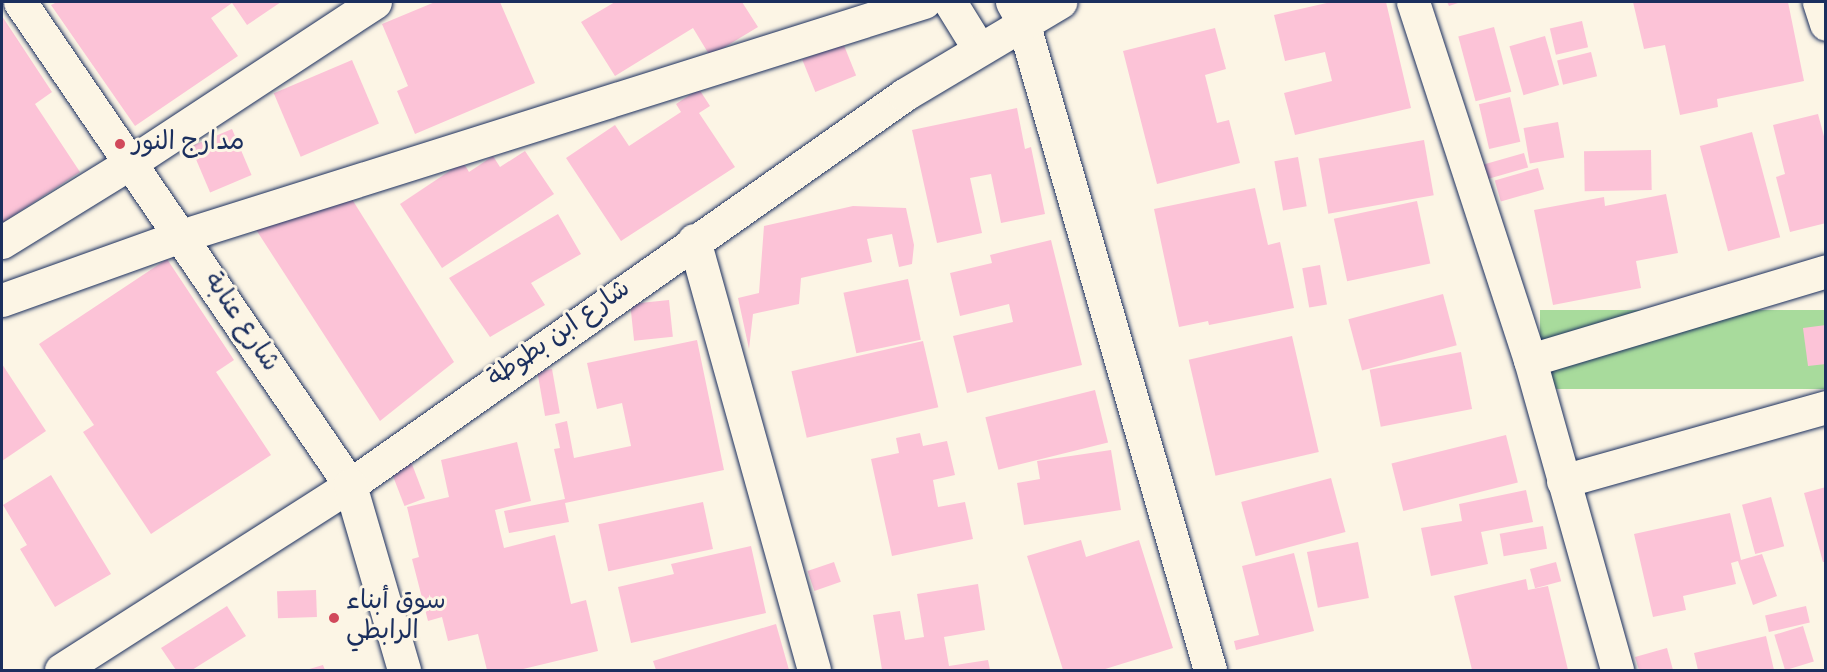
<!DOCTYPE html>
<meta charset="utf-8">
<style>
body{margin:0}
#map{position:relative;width:1827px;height:672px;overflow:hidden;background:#fcf5e5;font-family:"Indie Flower","Playpen Sans Arabic",sans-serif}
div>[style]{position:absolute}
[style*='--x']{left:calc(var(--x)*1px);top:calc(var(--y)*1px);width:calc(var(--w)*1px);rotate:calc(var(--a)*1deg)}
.green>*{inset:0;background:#a8db9c;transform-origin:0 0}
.building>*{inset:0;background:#fcc3d7;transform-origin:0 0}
.roads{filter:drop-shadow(0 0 2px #1b2f5e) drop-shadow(0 0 2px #1b2f5e)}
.minor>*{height:33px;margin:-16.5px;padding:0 16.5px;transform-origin:16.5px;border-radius:16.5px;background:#fcf5e5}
.tertiary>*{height:33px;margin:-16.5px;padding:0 16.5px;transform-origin:16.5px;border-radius:16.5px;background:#fcf5e5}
.dots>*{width:16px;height:16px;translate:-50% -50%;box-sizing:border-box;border:3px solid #fcf5e5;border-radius:50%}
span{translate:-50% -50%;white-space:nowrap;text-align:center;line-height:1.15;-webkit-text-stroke:6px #fcf5e5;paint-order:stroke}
.poi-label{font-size:26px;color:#1b2f5e}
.left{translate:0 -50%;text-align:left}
.street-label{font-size:26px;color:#1b2f5e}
.frame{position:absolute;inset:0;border:3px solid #1b2f5e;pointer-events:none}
</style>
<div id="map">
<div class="green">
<i style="left:1825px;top:310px;width:79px;height:285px;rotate:90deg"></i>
</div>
<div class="building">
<i style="clip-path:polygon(57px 2px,281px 2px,247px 25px,232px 3px,211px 18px,238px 56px,135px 126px,51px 5px)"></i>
<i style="clip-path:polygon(435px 2px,500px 2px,535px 83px,415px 134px,397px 91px,408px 86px,382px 24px)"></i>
<i style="clip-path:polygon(615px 2px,742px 2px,758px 27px,710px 56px,693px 28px,615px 76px,581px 22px)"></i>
<i style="clip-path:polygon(1331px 2px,1386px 2px,1411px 108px,1295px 135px,1284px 93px,1332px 81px,1325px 52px,1285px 61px,1274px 15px)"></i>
<i style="clip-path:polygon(1447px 2px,1461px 2px,1449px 6px)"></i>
<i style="clip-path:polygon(1633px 2px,1788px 2px,1804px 81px,1717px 99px,1718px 107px,1680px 115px,1665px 45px,1644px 49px)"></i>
<i style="clip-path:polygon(2px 16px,52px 92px,35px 104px,80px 172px,2px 223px)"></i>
<i style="left:1582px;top:21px;width:27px;height:33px;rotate:77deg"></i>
<i style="left:1494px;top:27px;width:67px;height:37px;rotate:75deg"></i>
<i style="clip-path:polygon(1215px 28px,1226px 69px,1205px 75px,1217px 123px,1229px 120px,1240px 163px,1157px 184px,1123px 51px)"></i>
<i style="left:1545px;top:36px;width:51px;height:37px;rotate:74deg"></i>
<i style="left:843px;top:43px;width:35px;height:44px;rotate:68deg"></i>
<i style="left:1591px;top:52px;width:25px;height:35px;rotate:76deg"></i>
<i style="left:352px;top:60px;width:69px;height:85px;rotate:67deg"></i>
<i style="clip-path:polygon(699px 89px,710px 106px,699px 113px,735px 167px,621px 241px,566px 158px,615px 125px,629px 146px,681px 112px,676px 104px)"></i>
<i style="left:1510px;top:97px;width:46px;height:32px;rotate:77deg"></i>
<i style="clip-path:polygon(1017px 108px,1025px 149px,1031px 147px,1045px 214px,1001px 223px,991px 174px,970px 178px,982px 233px,937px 243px,912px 130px)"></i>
<i style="clip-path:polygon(1818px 114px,1826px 144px,1826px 223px,1790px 232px,1776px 177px,1785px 174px,1773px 125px)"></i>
<i style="left:1558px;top:122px;width:36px;height:35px;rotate:80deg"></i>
<i style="left:232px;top:129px;width:50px;height:45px;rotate:67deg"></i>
<i style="left:1752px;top:132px;width:109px;height:54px;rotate:75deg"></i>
<i style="left:1424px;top:140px;width:56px;height:107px;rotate:80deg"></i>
<i style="left:1651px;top:150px;width:40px;height:67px;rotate:89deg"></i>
<i style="clip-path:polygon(525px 151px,554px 194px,442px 268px,400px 204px,463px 162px,469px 172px,493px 156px,500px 167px)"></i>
<i style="left:1524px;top:153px;width:15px;height:42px;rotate:74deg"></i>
<i style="left:1298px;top:157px;width:50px;height:24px;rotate:80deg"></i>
<i style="left:1538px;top:168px;width:22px;height:45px;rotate:74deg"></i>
<i style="clip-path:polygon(1255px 188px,1268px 245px,1280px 242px,1294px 308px,1209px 325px,1208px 321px,1179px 327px,1154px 209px)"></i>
<i style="clip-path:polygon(1666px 194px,1678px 253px,1636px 261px,1641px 288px,1553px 305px,1534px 210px,1604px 197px,1605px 206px)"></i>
<i style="clip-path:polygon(350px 196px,454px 362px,380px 421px,253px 225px)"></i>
<i style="left:1417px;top:201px;width:64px;height:85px;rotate:78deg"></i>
<i style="clip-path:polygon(853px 206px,906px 208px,914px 245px,912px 264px,899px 267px,892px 234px,867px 239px,872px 262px,801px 278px,799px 304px,753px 314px,749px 349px,738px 298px,759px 293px,764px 226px)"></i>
<i style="clip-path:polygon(558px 214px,581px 254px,531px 283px,545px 305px,490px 337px,449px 278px)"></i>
<i style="clip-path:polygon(1051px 240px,1082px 365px,967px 393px,953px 336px,1013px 322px,1009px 304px,960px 316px,950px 273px,992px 263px,990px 255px)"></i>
<i style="clip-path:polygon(167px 259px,234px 360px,216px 372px,271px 455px,151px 534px,83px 432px,94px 425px,39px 344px)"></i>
<i style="left:1320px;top:265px;width:40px;height:18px;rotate:80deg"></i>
<i style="left:908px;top:279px;width:62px;height:66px;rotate:78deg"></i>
<i style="left:1443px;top:294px;width:53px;height:98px;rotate:75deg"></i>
<i style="left:669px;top:300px;width:37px;height:39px;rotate:84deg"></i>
<i style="clip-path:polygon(1826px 325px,1826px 364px,1808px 366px,1803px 328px)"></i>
<i style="left:1292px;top:336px;width:119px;height:106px;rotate:77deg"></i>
<i style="clip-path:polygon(697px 340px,724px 470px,565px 503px,569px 522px,509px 533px,504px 511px,565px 499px,554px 449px,560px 448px,555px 424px,567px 421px,574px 458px,631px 446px,622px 403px,597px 409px,587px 363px)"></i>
<i style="left:923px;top:341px;width:68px;height:135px;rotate:77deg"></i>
<i style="left:1461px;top:352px;width:58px;height:93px;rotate:79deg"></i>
<i style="clip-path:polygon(2px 364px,46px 431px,2px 461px)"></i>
<i style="left:552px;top:369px;width:45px;height:15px;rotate:80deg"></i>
<i style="left:1095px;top:390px;width:54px;height:113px;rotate:76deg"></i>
<i style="clip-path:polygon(920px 433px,923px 446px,947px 441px,955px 475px,933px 480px,938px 507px,965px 502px,973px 539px,892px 556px,871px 459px,899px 453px,896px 438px)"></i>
<i style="left:1506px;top:435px;width:49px;height:118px;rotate:76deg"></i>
<i style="clip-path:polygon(517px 442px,531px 501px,495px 510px,504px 548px,555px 535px,571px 604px,586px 600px,598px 651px,519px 670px,487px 670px,478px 634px,448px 641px,442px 617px,428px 621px,412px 559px,419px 557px,407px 507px,449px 497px,441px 460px)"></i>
<i style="clip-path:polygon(1111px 450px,1121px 510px,1024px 525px,1017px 483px,1040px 479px,1037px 461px)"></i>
<i style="left:410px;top:459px;width:42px;height:22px;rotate:69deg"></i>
<i style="clip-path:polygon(51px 475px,111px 574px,55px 607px,20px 549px,27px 545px,3px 505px)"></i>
<i style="left:1331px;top:478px;width:56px;height:93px;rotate:75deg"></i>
<i style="clip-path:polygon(1826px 487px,1826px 562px,1823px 562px,1804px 493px)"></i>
<i style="clip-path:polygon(1526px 490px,1533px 522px,1481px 532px,1488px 564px,1431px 576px,1421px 528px,1462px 521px,1459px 504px)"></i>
<i style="left:1771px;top:497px;width:51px;height:30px;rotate:75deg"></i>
<i style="left:703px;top:502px;width:48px;height:107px;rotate:78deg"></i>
<i style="clip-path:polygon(1730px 513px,1741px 560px,1762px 554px,1777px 596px,1753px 605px,1738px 561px,1731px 563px,1736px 584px,1683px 596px,1686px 610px,1653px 617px,1634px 534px)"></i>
<i style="left:1543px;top:526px;width:23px;height:44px;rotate:80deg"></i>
<i style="clip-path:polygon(1081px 540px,1086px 557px,1139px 540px,1173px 648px,1102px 670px,1063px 670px,1027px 556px)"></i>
<i style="left:1358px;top:542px;width:57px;height:52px;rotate:79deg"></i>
<i style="clip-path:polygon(751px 546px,766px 613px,631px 643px,618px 587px,674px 574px,671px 564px)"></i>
<i style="clip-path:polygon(1294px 553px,1314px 631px,1236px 650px,1234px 641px,1259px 635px,1242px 566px)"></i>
<i style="left:834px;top:562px;width:21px;height:28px;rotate:71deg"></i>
<i style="left:1556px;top:562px;width:20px;height:27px;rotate:75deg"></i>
<i style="clip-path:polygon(1526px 579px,1528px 590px,1548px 586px,1568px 670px,1472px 670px,1454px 596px)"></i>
<i style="clip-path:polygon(978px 584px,985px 630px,944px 637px,949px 666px,988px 660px,990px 670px,882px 670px,873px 615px,900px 611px,905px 640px,924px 637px,917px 594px)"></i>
<i style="left:316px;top:590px;width:27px;height:39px;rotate:88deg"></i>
<i style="clip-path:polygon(227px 606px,246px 636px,192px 670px,176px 670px,161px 648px)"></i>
<i style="left:1806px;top:606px;width:17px;height:42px;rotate:77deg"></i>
<i style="clip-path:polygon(776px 624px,789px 670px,656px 670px,653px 661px)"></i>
<i style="left:1803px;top:626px;width:37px;height:30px;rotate:73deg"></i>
<i style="clip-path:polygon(1766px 636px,1774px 670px,1698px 670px,1694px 653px)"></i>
<i style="clip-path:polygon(1667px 648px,1673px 670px,1639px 670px,1635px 657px)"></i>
<i style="clip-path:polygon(323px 665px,325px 670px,306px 670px)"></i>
</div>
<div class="roads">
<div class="minor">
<i style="--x:950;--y:2;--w:55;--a:58.3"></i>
<i style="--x:1012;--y:2;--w:23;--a:61"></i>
<i style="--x:1023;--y:22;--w:674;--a:73.9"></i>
<i style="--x:1413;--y:2;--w:377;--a:71.9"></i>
<i style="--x:1530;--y:360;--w:322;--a:74.3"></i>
<i style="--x:1819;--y:2;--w:23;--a:72"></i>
<i style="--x:694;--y:240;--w:446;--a:74.4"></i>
<i style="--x:2;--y:242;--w:150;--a:-31.7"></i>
<i style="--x:130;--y:163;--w:293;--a:-33.3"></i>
<i style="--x:2;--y:300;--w:190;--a:-19.7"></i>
<i style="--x:181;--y:236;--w:779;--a:-17.48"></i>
<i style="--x:1530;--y:360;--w:309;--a:-16.7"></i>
<i style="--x:1563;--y:481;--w:273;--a:-15.7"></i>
<i style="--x:61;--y:670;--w:343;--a:-32.6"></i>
<i style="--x:350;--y:485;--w:678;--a:-35.14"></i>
<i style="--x:904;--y:95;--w:182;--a:-30.8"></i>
</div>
<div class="tertiary">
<i style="--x:20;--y:2;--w:585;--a:55.66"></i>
<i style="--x:350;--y:485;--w:193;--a:73.7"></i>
</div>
</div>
<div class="dots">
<i style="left:120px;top:144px;background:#d1495b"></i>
<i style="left:334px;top:618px;background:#d1495b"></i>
</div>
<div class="poi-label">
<span class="left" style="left:132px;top:144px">مدارج النور</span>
<span class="left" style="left:346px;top:618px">سوق أبناء<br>الرابطي</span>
</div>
<div class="street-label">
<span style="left:240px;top:323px;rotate:56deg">شارع عنابة</span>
<span style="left:560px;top:335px;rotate:-35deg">شارع ابن بطوطة</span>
</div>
<div class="frame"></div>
</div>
